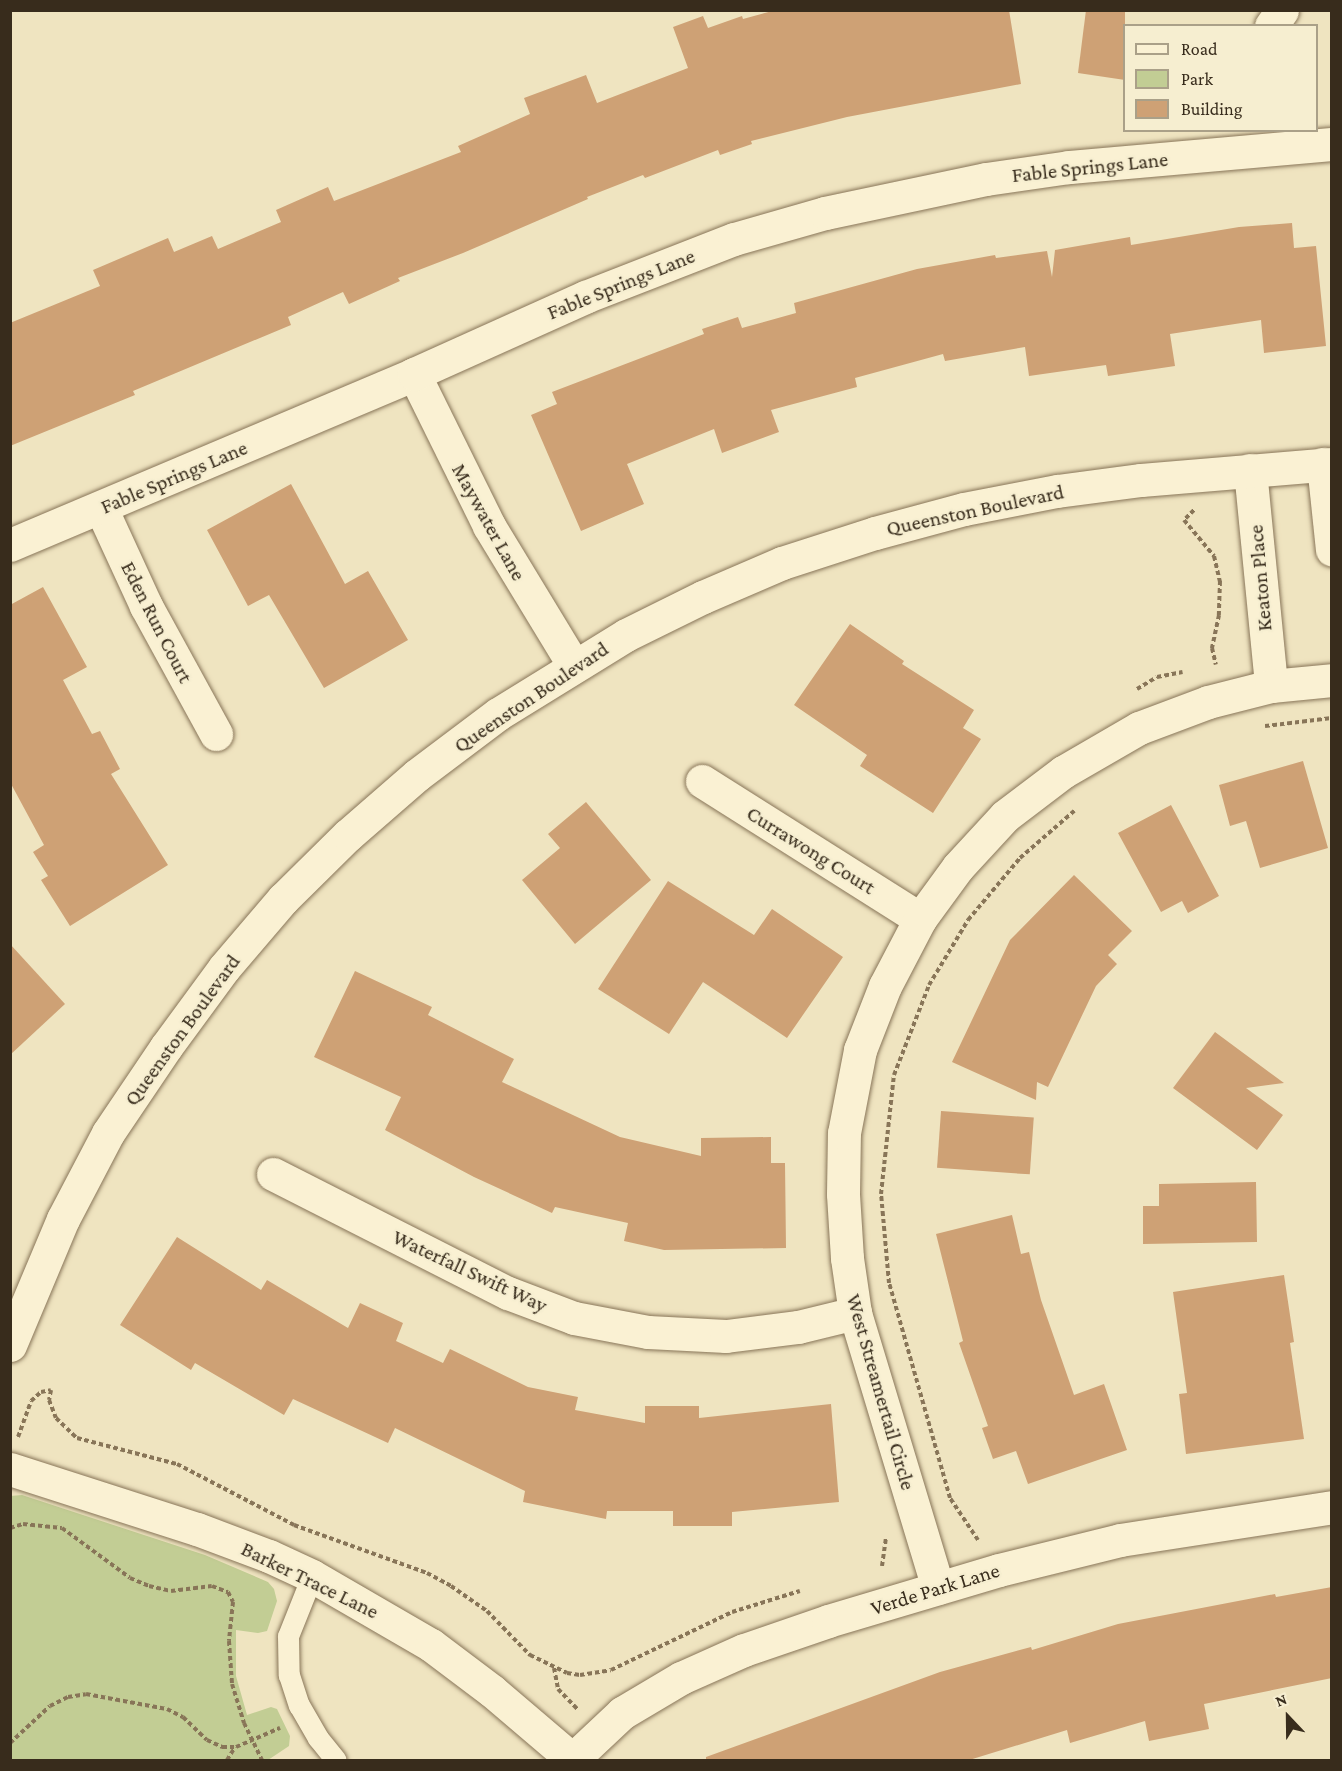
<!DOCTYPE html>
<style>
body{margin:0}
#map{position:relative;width:1342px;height:1771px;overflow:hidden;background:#efe4c0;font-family:"Crimson Pro",serif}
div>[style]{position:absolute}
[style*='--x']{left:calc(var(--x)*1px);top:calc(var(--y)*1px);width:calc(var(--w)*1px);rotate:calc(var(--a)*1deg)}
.green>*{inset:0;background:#c2cd94}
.building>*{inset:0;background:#cea175;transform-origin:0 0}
.path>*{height:4px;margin-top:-2px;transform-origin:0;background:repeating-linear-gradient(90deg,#887558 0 4.5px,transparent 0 7.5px)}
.roads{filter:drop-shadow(0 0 2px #887558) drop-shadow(0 0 2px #887558)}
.lane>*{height:21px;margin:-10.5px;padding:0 10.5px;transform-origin:10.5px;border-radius:10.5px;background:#faf1d3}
.street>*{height:33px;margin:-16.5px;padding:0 16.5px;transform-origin:16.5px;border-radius:16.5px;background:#faf1d3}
span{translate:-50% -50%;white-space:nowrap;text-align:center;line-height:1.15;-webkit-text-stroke:4.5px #f6eed0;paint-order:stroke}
.street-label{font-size:21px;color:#382c1c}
.frame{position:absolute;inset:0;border:12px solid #382c1c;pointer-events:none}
.legend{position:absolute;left:1123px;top:24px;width:195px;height:108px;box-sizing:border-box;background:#f6eed0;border:2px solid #aaa088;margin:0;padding:8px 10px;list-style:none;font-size:18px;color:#382c1c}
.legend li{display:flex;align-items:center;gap:12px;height:30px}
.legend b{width:30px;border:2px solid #aaa088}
.north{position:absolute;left:1258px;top:1687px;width:60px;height:60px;-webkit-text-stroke:4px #f6eed0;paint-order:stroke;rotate:338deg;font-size:16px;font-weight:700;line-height:24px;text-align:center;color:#382c1c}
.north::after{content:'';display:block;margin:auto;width:21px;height:27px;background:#382c1c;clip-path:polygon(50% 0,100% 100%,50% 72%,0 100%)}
</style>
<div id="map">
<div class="green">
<i style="clip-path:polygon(22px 1495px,205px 1555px,268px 1582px,274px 1589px,277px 1601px,267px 1631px,258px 1633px,236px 1630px,236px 1676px,247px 1715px,271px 1707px,277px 1709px,290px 1736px,289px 1746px,268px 1760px,11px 1760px,10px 1496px)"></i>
</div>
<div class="building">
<i style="clip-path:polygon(776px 10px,1009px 10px,1021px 84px,847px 117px,751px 141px,752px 144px,720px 155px,718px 150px,645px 178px,643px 175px,587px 197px,588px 199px,463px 253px,398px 278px,400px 281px,349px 304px,343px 292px,288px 317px,291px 325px,133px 391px,135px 395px,10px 446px,10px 323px,100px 286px,93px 270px,168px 238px,174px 252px,212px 236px,218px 249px,281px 222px,276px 210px,328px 187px,334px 201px,461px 152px,458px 146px,530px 114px,524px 98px,586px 75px,597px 103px,688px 68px,673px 27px,703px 16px,708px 28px,742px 16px,743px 19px)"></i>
<i style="clip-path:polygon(1086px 10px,1125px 10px,1125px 80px,1078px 73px)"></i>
<i style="clip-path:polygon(1292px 223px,1294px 248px,1316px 246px,1326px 346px,1264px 353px,1261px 320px,1170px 334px,1175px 366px,1108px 376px,1106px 365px,1029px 376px,1025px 347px,945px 361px,943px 354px,855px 378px,857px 387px,771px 410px,779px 432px,722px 453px,714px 429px,627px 464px,644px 504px,581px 531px,531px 415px,557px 404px,552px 392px,704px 334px,702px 329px,738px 317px,742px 328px,796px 313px,794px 303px,917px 269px,995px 255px,996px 258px,1047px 251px,1052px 277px,1055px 250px,1130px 237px,1131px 245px,1239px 227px)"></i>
<i style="clip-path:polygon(291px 484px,345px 584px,368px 571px,408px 640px,324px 688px,269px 595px,248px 606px,207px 530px)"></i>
<i style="clip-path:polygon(43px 587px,87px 667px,63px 680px,92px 734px,100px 731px,120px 769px,111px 774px,168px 865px,70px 926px,41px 880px,48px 876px,33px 852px,44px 845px,10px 782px,10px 605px)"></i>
<i style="clip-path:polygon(850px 624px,904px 661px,902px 664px,974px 710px,963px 728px,981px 739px,933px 813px,860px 766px,867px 755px,794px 705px)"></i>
<i style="clip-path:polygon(1303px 761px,1328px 848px,1260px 868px,1246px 821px,1230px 826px,1219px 785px)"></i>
<i style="clip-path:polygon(586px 802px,651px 880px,575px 944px,522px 880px,560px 848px,548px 834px)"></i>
<i style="clip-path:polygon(1171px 805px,1219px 896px,1188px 913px,1182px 901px,1161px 912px,1118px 833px)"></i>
<i style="clip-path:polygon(1074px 875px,1132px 931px,1108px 955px,1117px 964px,1096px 986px,1048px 1087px,1037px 1082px,1036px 1100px,952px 1062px,1010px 940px)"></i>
<i style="clip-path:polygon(668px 881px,754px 935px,772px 909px,843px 957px,787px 1038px,703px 982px,669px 1034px,598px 989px)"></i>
<i style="clip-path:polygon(10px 944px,65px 1004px,10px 1055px)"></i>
<i style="clip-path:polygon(355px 971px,432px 1007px,428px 1015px,514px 1059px,502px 1082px,620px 1137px,701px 1156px,701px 1138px,771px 1137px,771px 1163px,785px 1163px,786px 1248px,664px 1250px,624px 1241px,628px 1223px,555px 1207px,552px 1213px,474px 1177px,385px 1130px,401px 1097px,314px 1057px)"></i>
<i style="clip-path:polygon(1215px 1032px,1284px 1083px,1246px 1088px,1283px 1115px,1257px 1150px,1173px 1088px)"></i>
<i style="left:941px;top:1111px;width:93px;height:57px;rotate:4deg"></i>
<i style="clip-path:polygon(1256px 1182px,1257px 1242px,1143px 1244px,1143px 1206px,1159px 1206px,1159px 1184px)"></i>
<i style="clip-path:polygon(1012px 1215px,1021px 1254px,1029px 1252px,1041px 1300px,1074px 1395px,1104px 1384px,1127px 1450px,1028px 1484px,1016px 1451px,993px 1459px,982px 1428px,988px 1426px,959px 1343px,963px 1341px,936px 1234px)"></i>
<i style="clip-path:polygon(177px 1237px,261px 1290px,267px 1280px,348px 1328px,360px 1303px,403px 1323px,396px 1341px,443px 1363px,450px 1349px,528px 1387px,578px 1397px,575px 1410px,645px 1423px,645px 1406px,699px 1406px,699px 1418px,831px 1404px,839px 1502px,732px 1512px,732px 1526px,673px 1526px,673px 1511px,607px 1511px,606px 1519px,523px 1502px,525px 1491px,395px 1428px,388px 1443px,293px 1399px,284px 1415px,195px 1363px,191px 1370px,120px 1325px)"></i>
<i style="clip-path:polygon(1284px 1275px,1294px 1342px,1290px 1343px,1304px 1439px,1186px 1454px,1179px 1394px,1187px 1393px,1173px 1292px)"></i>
<i style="clip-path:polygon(1332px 1587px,1332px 1678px,1204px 1704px,1209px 1729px,1149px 1741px,1145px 1721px,1070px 1743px,1067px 1730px,966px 1761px,706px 1761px,706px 1757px,940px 1672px,1031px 1647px,1032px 1650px,1118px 1624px,1275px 1594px,1276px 1597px)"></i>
</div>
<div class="path">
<i style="--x:1194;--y:510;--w:14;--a:135"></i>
<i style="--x:1184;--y:520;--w:47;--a:50.2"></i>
<i style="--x:1214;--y:556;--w:26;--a:77"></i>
<i style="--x:1220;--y:581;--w:34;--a:92"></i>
<i style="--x:1219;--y:615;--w:34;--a:102"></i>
<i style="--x:1212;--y:648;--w:17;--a:77"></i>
<i style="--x:1137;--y:689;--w:23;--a:-31"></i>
<i style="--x:1157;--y:677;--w:26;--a:-11"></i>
<i style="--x:1265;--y:726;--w:67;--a:-6.8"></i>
<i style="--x:18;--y:1437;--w:38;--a:-70"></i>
<i style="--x:31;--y:1401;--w:13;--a:-42"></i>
<i style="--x:41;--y:1392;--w:10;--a:-11"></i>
<i style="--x:51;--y:1390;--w:10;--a:101"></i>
<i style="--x:49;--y:1400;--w:19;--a:69"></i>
<i style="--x:56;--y:1418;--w:29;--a:44"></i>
<i style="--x:77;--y:1438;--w:103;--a:14.6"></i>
<i style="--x:177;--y:1464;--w:132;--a:27.5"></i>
<i style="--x:294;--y:1525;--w:141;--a:19.8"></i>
<i style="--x:427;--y:1573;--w:27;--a:28"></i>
<i style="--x:451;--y:1586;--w:44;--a:34.8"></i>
<i style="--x:487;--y:1611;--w:62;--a:45.7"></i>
<i style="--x:530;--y:1655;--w:41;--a:25.9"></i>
<i style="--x:567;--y:1673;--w:13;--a:9"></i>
<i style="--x:580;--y:1675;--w:31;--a:-9"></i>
<i style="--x:611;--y:1670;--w:134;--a:-25.6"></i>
<i style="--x:732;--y:1612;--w:71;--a:-17.2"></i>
<i style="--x:10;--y:1528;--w:14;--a:-17"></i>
<i style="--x:23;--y:1524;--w:39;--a:6"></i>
<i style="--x:62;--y:1528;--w:84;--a:36.3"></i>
<i style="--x:130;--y:1578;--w:21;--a:23"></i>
<i style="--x:149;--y:1586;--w:23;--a:13"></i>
<i style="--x:171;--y:1591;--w:41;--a:-7"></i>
<i style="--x:212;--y:1586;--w:17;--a:21"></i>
<i style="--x:228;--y:1592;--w:11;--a:63"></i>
<i style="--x:233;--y:1602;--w:39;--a:96"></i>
<i style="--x:229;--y:1641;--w:43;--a:86"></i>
<i style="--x:232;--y:1684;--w:41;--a:72.9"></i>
<i style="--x:244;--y:1723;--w:41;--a:64.1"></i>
<i style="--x:978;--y:1540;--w:50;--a:-123.7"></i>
<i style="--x:950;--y:1498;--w:223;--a:-105.8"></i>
<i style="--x:889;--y:1283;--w:89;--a:-95.1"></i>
<i style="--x:881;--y:1194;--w:120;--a:-83.8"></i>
<i style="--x:894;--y:1075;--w:97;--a:-68.7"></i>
<i style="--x:929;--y:985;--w:76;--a:-59"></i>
<i style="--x:968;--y:920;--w:81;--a:-50"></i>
<i style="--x:1020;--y:858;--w:72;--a:-41"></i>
<i style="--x:882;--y:1566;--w:29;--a:-82"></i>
<i style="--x:554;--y:1668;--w:21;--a:79"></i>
<i style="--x:558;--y:1689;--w:29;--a:46"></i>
<i style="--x:10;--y:1743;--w:54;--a:-42.8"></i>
<i style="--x:50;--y:1706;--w:20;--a:-27"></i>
<i style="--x:68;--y:1697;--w:18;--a:-9"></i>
<i style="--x:86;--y:1694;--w:82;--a:10.5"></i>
<i style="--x:167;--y:1709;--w:18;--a:27"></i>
<i style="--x:183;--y:1717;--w:33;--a:44"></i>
<i style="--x:207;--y:1740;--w:17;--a:25"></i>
<i style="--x:222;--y:1747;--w:14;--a:0"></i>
<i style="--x:236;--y:1747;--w:48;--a:-23.4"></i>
<i style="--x:227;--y:1760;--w:15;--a:-58"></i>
</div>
<div class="roads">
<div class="lane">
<i style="--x:312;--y:1576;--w:65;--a:111.8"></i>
<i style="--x:288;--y:1636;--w:39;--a:89"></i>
<i style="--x:289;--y:1675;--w:32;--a:72"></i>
<i style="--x:299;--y:1705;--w:38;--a:60"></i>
<i style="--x:318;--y:1738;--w:28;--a:51"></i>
</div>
<div class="street">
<i style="--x:1271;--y:26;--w:19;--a:-55"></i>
<i style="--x:414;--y:374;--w:169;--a:63.7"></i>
<i style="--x:489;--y:526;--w:164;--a:58.7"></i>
<i style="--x:1323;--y:464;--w:86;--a:84"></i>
<i style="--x:1250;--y:470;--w:217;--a:84.4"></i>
<i style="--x:101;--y:508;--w:108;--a:65.3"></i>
<i style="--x:146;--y:606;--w:146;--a:61.3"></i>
<i style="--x:10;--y:545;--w:439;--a:-22.9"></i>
<i style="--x:414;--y:374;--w:188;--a:-24.2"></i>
<i style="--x:585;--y:297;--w:160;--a:-21.3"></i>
<i style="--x:734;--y:239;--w:95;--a:-15.9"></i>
<i style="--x:825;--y:213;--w:165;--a:-11.9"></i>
<i style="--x:986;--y:179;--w:84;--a:-8.2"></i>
<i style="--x:1069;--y:167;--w:264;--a:-5"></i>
<i style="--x:702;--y:781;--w:258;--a:32.3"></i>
<i style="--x:273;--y:1174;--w:263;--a:26.9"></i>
<i style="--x:508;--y:1293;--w:71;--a:20.7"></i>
<i style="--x:574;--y:1318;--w:75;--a:10.7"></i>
<i style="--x:648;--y:1332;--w:78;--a:2.9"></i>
<i style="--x:726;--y:1336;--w:73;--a:-7.1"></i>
<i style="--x:798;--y:1327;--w:59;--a:-13.8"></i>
<i style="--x:10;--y:1345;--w:137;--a:-67.2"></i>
<i style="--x:63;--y:1219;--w:97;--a:-62.4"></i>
<i style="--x:108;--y:1133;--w:104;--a:-56"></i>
<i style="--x:166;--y:1047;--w:98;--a:-53.7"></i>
<i style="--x:224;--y:968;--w:91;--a:-49.5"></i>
<i style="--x:283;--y:899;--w:91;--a:-44.6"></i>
<i style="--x:348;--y:835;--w:91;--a:-41"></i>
<i style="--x:417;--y:775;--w:101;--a:-37"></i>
<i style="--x:498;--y:714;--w:150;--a:-31.7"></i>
<i style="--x:626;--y:635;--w:86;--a:-26.3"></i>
<i style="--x:703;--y:597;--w:86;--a:-23.3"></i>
<i style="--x:782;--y:563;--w:98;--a:-17.9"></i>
<i style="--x:875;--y:533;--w:92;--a:-15.1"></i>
<i style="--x:964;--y:509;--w:95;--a:-11"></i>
<i style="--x:1057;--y:491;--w:85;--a:-7.5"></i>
<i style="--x:1141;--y:480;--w:192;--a:-4.8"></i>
<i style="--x:10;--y:1469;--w:196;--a:17.8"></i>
<i style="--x:197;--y:1529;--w:77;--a:20.6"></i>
<i style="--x:269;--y:1556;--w:47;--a:24.9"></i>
<i style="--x:312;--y:1576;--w:138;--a:30.1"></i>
<i style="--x:431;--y:1645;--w:76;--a:37"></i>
<i style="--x:492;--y:1691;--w:106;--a:40.4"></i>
<i style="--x:938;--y:1588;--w:287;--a:-106.8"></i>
<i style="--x:855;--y:1313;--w:56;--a:-98.3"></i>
<i style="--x:847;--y:1258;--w:64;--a:-93.6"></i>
<i style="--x:843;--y:1194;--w:61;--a:-89.1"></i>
<i style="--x:844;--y:1133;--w:85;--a:-79.1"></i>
<i style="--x:860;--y:1050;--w:69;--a:-68.7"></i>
<i style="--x:885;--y:986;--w:76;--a:-62.4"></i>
<i style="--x:920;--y:919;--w:64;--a:-53.8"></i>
<i style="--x:958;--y:867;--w:69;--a:-47.3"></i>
<i style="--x:1005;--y:816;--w:73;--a:-37.2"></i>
<i style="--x:1063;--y:772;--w:88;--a:-30.1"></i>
<i style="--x:1139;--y:728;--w:74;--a:-20.6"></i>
<i style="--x:1208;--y:702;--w:65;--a:-14.3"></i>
<i style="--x:1271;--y:686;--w:61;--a:-5.6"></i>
<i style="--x:572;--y:1760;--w:69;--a:-43.2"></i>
<i style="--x:622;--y:1713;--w:69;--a:-30.7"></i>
<i style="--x:681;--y:1678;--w:69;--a:-24"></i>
<i style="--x:744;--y:1650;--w:89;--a:-19"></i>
<i style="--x:828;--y:1621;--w:178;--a:-16.6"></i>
<i style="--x:999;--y:1570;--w:125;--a:-13.9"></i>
<i style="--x:1120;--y:1540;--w:215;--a:-8.8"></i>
</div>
</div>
<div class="street-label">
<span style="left:1090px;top:167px;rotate:-6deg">Fable Springs Lane</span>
<span style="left:621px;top:284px;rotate:-22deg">Fable Springs Lane</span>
<span style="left:174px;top:477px;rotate:-23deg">Fable Springs Lane</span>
<span style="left:975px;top:510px;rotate:-12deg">Queenston Boulevard</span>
<span style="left:489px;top:522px;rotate:61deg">Maywater Lane</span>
<span style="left:1260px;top:578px;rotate:-95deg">Keaton Place</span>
<span style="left:157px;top:622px;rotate:63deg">Eden Run Court</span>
<span style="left:531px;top:697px;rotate:-34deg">Queenston Boulevard</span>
<span style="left:811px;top:850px;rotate:32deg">Currawong Court</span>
<span style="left:182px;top:1030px;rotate:-54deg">Queenston Boulevard</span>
<span style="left:470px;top:1271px;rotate:25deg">Waterfall Swift Way</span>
<span style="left:881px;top:1392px;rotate:74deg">West Streamertail Circle</span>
<span style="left:310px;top:1580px;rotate:26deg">Barker Trace Lane</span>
<span style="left:935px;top:1589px;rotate:-17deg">Verde Park Lane</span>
</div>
<div class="frame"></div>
<ul class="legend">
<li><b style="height:8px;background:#faf1d3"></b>Road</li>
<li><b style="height:16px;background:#c2cd94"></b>Park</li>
<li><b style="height:16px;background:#cea175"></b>Building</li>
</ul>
<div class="north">N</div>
</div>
